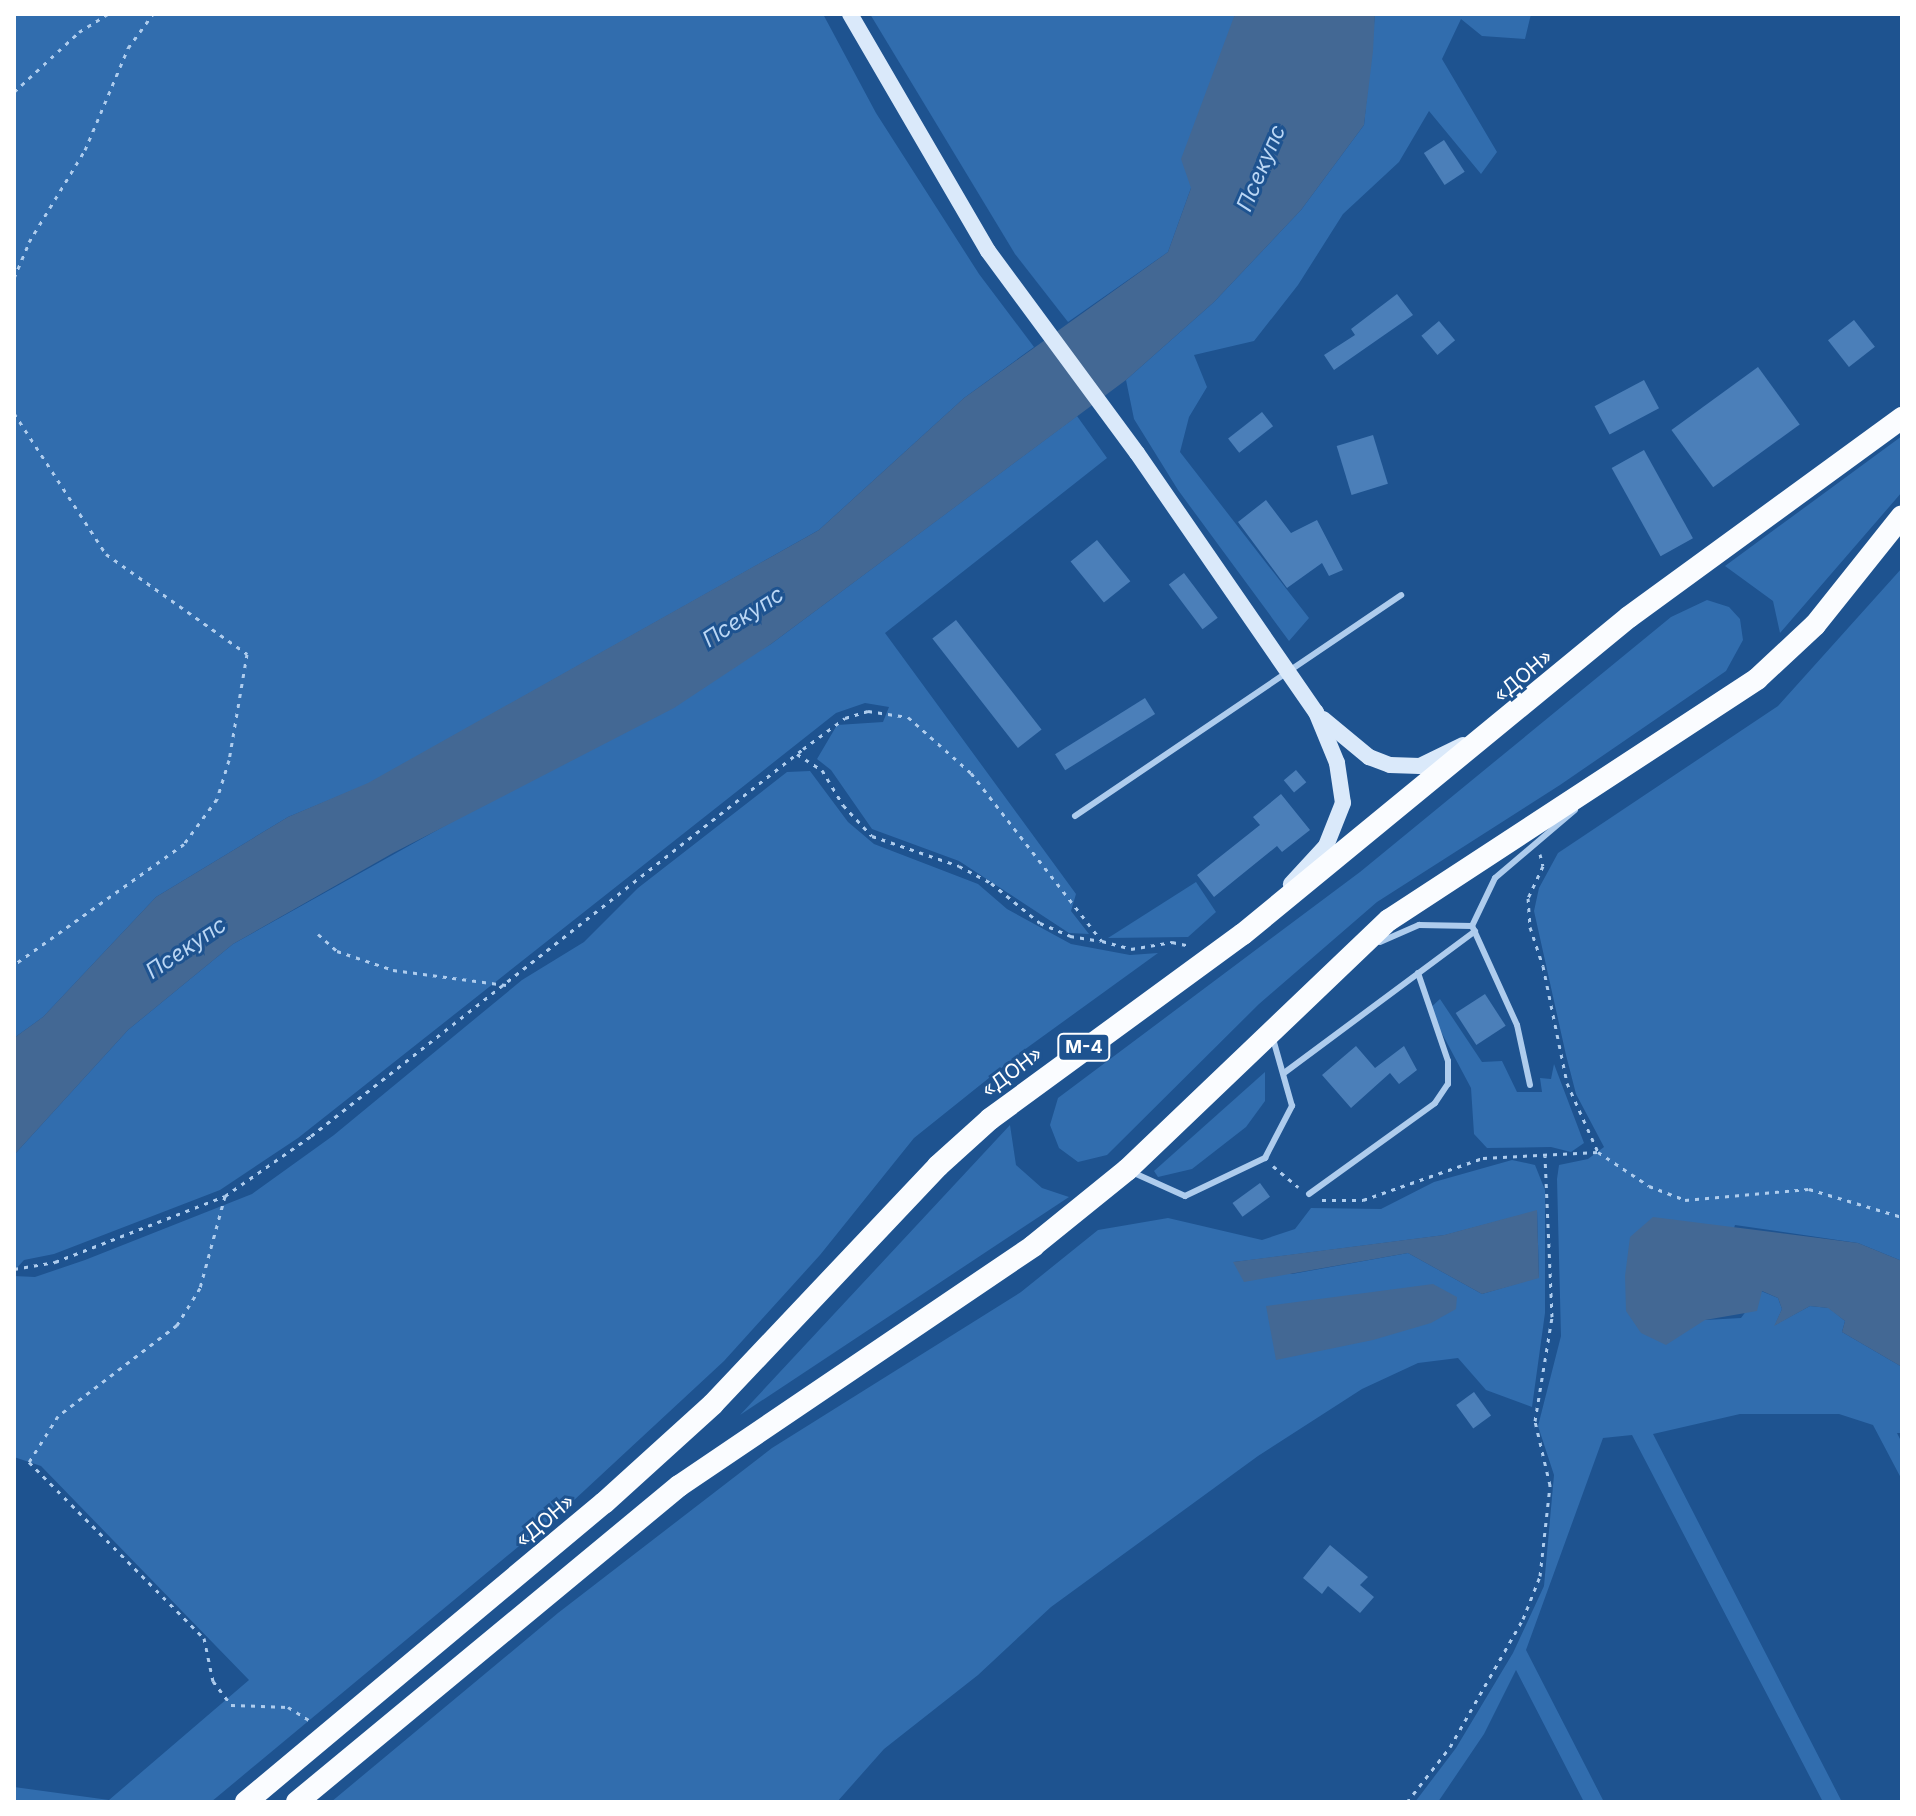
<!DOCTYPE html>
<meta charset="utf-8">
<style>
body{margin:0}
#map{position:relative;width:1916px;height:1816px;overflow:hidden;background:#1e5390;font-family:Inter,sans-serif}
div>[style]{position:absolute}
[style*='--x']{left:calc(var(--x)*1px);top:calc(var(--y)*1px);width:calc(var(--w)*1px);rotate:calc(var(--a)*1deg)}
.green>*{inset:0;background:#316dae}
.water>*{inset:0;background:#436894}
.building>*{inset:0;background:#4b7fb9;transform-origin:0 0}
.path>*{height:3px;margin-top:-1.5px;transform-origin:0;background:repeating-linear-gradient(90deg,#aecced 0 4px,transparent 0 10px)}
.service>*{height:6px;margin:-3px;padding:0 3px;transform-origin:3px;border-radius:3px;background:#aecced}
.secondary>*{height:16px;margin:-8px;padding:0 8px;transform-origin:8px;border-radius:8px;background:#dae9fa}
.trunk>*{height:22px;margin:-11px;padding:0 11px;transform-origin:11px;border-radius:11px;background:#fafcff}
span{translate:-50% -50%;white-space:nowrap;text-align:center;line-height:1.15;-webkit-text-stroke:6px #1e5390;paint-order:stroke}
.shield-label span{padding:2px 6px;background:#1e5390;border:2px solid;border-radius:6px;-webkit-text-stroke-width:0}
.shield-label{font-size:18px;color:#fff;font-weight:700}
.street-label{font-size:20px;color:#fff}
.water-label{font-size:22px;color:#bad6f4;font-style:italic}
.frame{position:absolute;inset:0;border:16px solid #fff;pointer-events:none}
</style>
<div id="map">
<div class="green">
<i style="clip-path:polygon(14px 14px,823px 14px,876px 113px,979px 274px,1034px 347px,964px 398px,819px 530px,368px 784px,288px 817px,156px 897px,43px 1017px,14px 1038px)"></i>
<i style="clip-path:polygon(870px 14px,1235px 14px,1191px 188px,1168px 252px,1068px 322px,1015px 254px)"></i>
<i style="clip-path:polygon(1375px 14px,1531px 14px,1525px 39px,1482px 36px,1461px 19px,1442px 59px,1497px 152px,1481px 174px,1429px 111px,1399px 162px,1343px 214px,1298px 285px,1254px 341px,1194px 355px,1207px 387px,1189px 417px,1180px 452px,1309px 618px,1289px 641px,1178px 490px,1134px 419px,1126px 380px,1214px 302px,1301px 210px,1364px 125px)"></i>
<i style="clip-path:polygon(1077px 416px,1107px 458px,885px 633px,1076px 894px,1071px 911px,1089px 934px,1069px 933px,959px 861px,872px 829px,831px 770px,817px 759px,837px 725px,883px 722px,889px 707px,865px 703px,836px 713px,298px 1138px,220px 1190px,54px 1254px,24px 1260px,14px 1271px,14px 1155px,128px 1030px,233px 944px,771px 644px)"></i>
<i style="clip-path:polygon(1902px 436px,1902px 492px,1780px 633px,1773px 601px,1725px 566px)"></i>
<i style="clip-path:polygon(1902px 568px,1902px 1261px,1858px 1243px,1735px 1225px,1705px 1320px,1741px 1318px,1761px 1291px,1778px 1298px,1782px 1309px,1775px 1325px,1810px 1306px,1829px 1308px,1845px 1321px,1842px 1332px,1902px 1367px,1902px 1433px,1897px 1433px,1902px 1443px,1902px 1480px,1873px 1425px,1839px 1414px,1740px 1414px,1653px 1434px,1842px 1802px,1823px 1802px,1632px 1435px,1603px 1438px,1526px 1650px,1604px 1802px,1584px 1802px,1516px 1670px,1484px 1734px,1438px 1802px,1415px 1802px,1456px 1748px,1513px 1653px,1544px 1586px,1554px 1475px,1538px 1426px,1561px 1336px,1557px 1179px,1559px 1165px,1588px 1159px,1604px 1147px,1576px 1094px,1566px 1055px,1534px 911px,1539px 888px,1558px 853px,1778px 706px)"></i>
<i style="clip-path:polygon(1707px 600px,1729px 607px,1740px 619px,1743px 640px,1726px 671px,1560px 785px,1377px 902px,1259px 1004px,1107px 1155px,1078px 1162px,1059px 1148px,1050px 1125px,1058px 1098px,1360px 872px,1671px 617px)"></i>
<i style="clip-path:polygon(810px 771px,848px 822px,874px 844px,978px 884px,1007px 909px,1071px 944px,1130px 955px,1158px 953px,1024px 1050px,914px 1138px,820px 1255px,724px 1361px,572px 1502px,211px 1802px,14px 1802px,14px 1787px,109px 1800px,249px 1680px,41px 1466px,14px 1457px,14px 1276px,35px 1277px,85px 1260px,252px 1194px,334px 1135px,522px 980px,584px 942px,638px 888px,787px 772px)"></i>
<i style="clip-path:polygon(1196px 882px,1216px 912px,1188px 937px,1108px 938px)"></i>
<i style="clip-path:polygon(1440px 999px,1482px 1062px,1502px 1061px,1517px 1092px,1542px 1092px,1540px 1078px,1551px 1079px,1554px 1064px,1584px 1143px,1571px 1152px,1551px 1147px,1487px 1148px,1474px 1134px,1471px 1088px,1429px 1009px)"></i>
<i style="clip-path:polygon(1265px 1072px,1265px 1101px,1246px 1127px,1192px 1169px,1158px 1177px,1154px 1171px)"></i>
<i style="clip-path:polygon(1010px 1125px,1016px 1165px,1042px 1188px,1069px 1197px,740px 1415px)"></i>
<i style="clip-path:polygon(evenodd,1512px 1160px,1535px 1165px,1545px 1190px,1545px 1313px,1532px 1407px,1486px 1390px,1458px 1358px,1418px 1363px,1362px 1389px,1258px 1456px,1051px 1607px,978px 1675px,884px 1749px,837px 1802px,331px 1802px,558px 1613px,772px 1448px,1021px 1292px,1098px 1230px,1168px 1218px,1262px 1240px,1295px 1229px,1311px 1208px,1381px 1209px,1434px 1182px,1512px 1160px,1537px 1211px,1539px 1277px,1482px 1294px,1408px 1253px,1292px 1274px,1234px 1262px,1445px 1235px,1537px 1211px)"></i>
</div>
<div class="water">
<i style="clip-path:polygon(1235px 14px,1375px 14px,1373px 51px,1364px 125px,1301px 210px,1214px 302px,1126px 380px,771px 644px,674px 708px,393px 853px,233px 944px,128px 1030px,14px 1155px,14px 1038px,43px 1017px,156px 897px,288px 817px,368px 783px,819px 530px,964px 398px,1168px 252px,1191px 188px,1181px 159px)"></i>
<i style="clip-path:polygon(1537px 1210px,1539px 1278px,1482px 1294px,1408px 1253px,1244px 1282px,1233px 1262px,1444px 1235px)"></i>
<i style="clip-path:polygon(1653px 1217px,1858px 1243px,1902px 1261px,1902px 1367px,1842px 1332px,1845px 1321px,1828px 1308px,1810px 1306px,1774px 1326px,1782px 1309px,1778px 1298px,1762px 1291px,1757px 1311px,1705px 1320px,1666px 1345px,1641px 1333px,1626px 1311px,1625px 1276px,1630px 1237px)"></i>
<i style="clip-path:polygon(1433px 1284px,1457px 1297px,1456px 1309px,1431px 1323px,1373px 1340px,1276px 1360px,1266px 1306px)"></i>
</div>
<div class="building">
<i style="left:1444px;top:140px;width:38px;height:24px;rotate:57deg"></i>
<i style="clip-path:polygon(1397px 294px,1413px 315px,1334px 370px,1324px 355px,1355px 335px,1351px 329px)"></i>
<i style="left:1854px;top:320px;width:34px;height:33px;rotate:52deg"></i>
<i style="left:1439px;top:321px;width:25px;height:23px;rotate:50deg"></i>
<i style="left:1758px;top:367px;width:71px;height:107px;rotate:54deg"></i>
<i style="left:1644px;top:380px;width:32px;height:56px;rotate:62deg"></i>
<i style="left:1262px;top:412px;width:18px;height:43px;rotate:52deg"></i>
<i style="left:1373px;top:435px;width:51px;height:38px;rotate:73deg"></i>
<i style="left:1644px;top:450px;width:101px;height:37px;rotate:61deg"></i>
<i style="clip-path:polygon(1266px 500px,1291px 533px,1317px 520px,1343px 570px,1329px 576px,1322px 563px,1287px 588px,1238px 522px)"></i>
<i style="left:1097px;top:540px;width:53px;height:34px;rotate:51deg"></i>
<i style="left:1184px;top:573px;width:56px;height:19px;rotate:53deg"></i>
<i style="left:956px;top:620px;width:139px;height:30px;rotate:52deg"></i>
<i style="left:1145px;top:698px;width:19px;height:106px;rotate:58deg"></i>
<i style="left:1296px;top:770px;width:16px;height:16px;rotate:50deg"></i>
<i style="clip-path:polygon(1281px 794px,1310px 830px,1282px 852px,1277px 846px,1214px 897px,1197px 875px,1260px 825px,1253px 817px)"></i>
<i style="left:1485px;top:994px;width:38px;height:35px;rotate:57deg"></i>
<i style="clip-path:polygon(1356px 1046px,1375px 1068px,1404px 1046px,1417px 1070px,1399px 1084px,1390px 1073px,1351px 1108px,1322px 1075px)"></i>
<i style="left:1260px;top:1183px;width:17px;height:34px;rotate:54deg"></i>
<i style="left:1474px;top:1392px;width:29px;height:22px;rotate:54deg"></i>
<i style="clip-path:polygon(1330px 1545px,1368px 1577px,1360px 1585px,1374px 1597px,1360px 1613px,1328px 1586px,1322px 1594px,1303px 1578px)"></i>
</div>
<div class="path">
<i style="--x:14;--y:92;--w:88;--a:-42.7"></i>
<i style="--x:79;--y:32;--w:34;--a:-32"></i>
<i style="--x:14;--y:278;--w:39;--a:-67"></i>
<i style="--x:29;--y:242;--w:108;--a:-58.7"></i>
<i style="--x:85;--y:150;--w:111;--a:-67.1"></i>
<i style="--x:128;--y:48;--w:42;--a:-53.7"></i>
<i style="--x:14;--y:413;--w:168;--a:56.9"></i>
<i style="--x:106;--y:554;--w:173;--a:35.3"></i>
<i style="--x:247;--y:654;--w:108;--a:99.6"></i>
<i style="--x:229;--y:760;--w:41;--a:107.1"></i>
<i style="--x:217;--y:799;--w:56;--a:126.3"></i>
<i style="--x:184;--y:844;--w:209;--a:144.6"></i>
<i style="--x:797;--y:754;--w:30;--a:33"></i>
<i style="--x:822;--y:770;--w:41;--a:59"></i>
<i style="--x:843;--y:805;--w:42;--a:46.9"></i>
<i style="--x:872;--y:836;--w:92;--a:19"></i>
<i style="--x:959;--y:866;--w:36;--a:28"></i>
<i style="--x:991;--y:883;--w:63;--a:39.2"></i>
<i style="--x:1040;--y:923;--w:33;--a:23"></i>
<i style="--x:1070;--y:936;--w:30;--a:9"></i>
<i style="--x:1540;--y:854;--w:12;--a:76"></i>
<i style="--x:1543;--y:866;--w:35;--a:115"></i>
<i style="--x:1528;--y:898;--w:29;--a:86"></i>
<i style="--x:1530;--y:927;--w:41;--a:71.6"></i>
<i style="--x:1543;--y:966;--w:119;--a:78.4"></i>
<i style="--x:1567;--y:1083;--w:76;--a:65.8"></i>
<i style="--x:1598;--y:1152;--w:61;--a:33.7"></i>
<i style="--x:1649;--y:1186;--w:39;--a:21"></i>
<i style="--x:1685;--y:1200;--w:124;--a:-5.1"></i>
<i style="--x:1809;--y:1189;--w:97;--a:16.8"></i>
<i style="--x:318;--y:934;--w:25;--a:42"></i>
<i style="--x:337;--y:951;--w:59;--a:18.7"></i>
<i style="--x:393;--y:970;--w:114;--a:7.6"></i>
<i style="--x:1273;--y:1166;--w:33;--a:40"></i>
<i style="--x:225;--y:1196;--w:95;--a:105.2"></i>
<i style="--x:200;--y:1288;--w:44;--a:121.9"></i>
<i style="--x:177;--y:1325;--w:150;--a:142.6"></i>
<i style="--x:58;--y:1416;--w:54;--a:122.2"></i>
<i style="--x:29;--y:1462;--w:248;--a:45.2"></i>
<i style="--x:204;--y:1638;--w:44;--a:78.2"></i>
<i style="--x:213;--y:1681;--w:30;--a:53"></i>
<i style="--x:231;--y:1705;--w:57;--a:2"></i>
<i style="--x:288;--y:1707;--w:26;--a:32"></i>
<i style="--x:1322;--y:1200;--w:41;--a:0"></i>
<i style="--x:1363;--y:1200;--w:127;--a:-19.3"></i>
<i style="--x:1483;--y:1158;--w:115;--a:-3"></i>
<i style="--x:14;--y:1269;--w:42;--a:-9.7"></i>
<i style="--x:55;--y:1262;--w:182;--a:-21.2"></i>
<i style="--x:225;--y:1196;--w:105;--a:-34.9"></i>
<i style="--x:311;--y:1136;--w:626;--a:-38.19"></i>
<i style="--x:803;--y:749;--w:52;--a:-36.4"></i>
<i style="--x:845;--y:718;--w:24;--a:-17"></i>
<i style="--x:868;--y:711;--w:40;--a:8.5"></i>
<i style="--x:908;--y:717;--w:84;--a:41.6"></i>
<i style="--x:971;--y:773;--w:213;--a:52.1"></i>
<i style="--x:1102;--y:941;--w:30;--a:15"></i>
<i style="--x:1131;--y:949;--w:42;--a:-9.7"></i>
<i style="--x:1172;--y:942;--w:19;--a:12"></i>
<i style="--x:1407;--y:1802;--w:70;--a:-52"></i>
<i style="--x:1450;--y:1747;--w:147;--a:-60.3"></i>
<i style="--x:1523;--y:1619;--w:46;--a:-68.4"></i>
<i style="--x:1540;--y:1576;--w:92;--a:-83.7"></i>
<i style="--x:1550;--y:1485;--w:66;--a:-103.2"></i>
<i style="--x:1535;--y:1421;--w:105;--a:-80.7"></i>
<i style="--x:1552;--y:1317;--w:161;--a:-92.5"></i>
</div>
<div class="service">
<i style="--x:1075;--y:816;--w:394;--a:-34.1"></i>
<i style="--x:1380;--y:942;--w:43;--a:-23.6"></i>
<i style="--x:1419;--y:925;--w:53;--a:1.1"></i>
<i style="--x:1284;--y:1073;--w:238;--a:-36.6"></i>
<i style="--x:1530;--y:1085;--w:61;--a:-102.2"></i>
<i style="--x:1517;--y:1025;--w:109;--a:-114.4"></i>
<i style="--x:1472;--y:926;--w:53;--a:-64.4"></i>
<i style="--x:1495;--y:878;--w:105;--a:-40.4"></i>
<i style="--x:1134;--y:1173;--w:56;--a:24.3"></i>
<i style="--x:1185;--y:1196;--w:89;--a:-25.4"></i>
<i style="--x:1265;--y:1158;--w:59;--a:-62.6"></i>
<i style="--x:1292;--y:1106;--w:70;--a:-105.8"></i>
<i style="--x:1309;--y:1194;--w:155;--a:-35.8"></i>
<i style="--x:1435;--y:1103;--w:23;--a:-56"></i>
<i style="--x:1448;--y:1084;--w:23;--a:-90"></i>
<i style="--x:1448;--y:1061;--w:93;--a:-108.8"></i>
</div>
<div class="secondary">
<i style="--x:850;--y:14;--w:274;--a:59.8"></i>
<i style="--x:988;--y:251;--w:251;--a:53.6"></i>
<i style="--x:1137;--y:453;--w:315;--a:55.4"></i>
<i style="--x:1316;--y:712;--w:55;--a:67.6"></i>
<i style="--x:1337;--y:763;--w:40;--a:81.5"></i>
<i style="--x:1343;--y:803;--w:46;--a:111.6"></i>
<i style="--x:1326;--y:846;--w:52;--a:132.6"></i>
<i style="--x:1323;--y:719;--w:60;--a:39.6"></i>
<i style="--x:1369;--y:757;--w:22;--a:21"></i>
<i style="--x:1390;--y:765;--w:30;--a:2"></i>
<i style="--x:1420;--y:766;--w:48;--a:-26"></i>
</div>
<div class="trunk">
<i style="--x:246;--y:1802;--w:466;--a:-39.9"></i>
<i style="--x:604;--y:1503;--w:147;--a:-42.2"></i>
<i style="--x:713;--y:1404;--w:328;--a:-46.6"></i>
<i style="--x:938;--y:1166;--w:70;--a:-42.1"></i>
<i style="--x:990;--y:1119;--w:313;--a:-36.2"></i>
<i style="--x:1243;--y:934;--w:499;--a:-39.4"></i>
<i style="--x:1629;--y:617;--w:338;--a:-36.1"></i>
<i style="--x:297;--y:1802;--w:496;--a:-39.6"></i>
<i style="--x:679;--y:1486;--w:428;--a:-34.1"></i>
<i style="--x:1033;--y:1246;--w:121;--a:-39"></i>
<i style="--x:1127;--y:1170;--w:362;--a:-43.7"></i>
<i style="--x:1389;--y:920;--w:440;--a:-33.2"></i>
<i style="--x:1757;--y:679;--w:79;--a:-43"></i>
<i style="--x:1815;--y:625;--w:139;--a:-51.4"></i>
</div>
<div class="shield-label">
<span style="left:1084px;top:1047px">М-4</span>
</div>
<div class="street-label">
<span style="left:1523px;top:676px;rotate:-40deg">«ДОН»</span>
<span style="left:1012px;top:1072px;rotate:-37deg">«ДОН»</span>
<span style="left:545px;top:1521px;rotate:-40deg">«ДОН»</span>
</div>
<div class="water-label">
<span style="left:1261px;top:168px;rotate:-67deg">Псекупс</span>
<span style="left:743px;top:617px;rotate:-33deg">Псекупс</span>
<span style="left:186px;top:948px;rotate:-34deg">Псекупс</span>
</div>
<div class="frame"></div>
</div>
